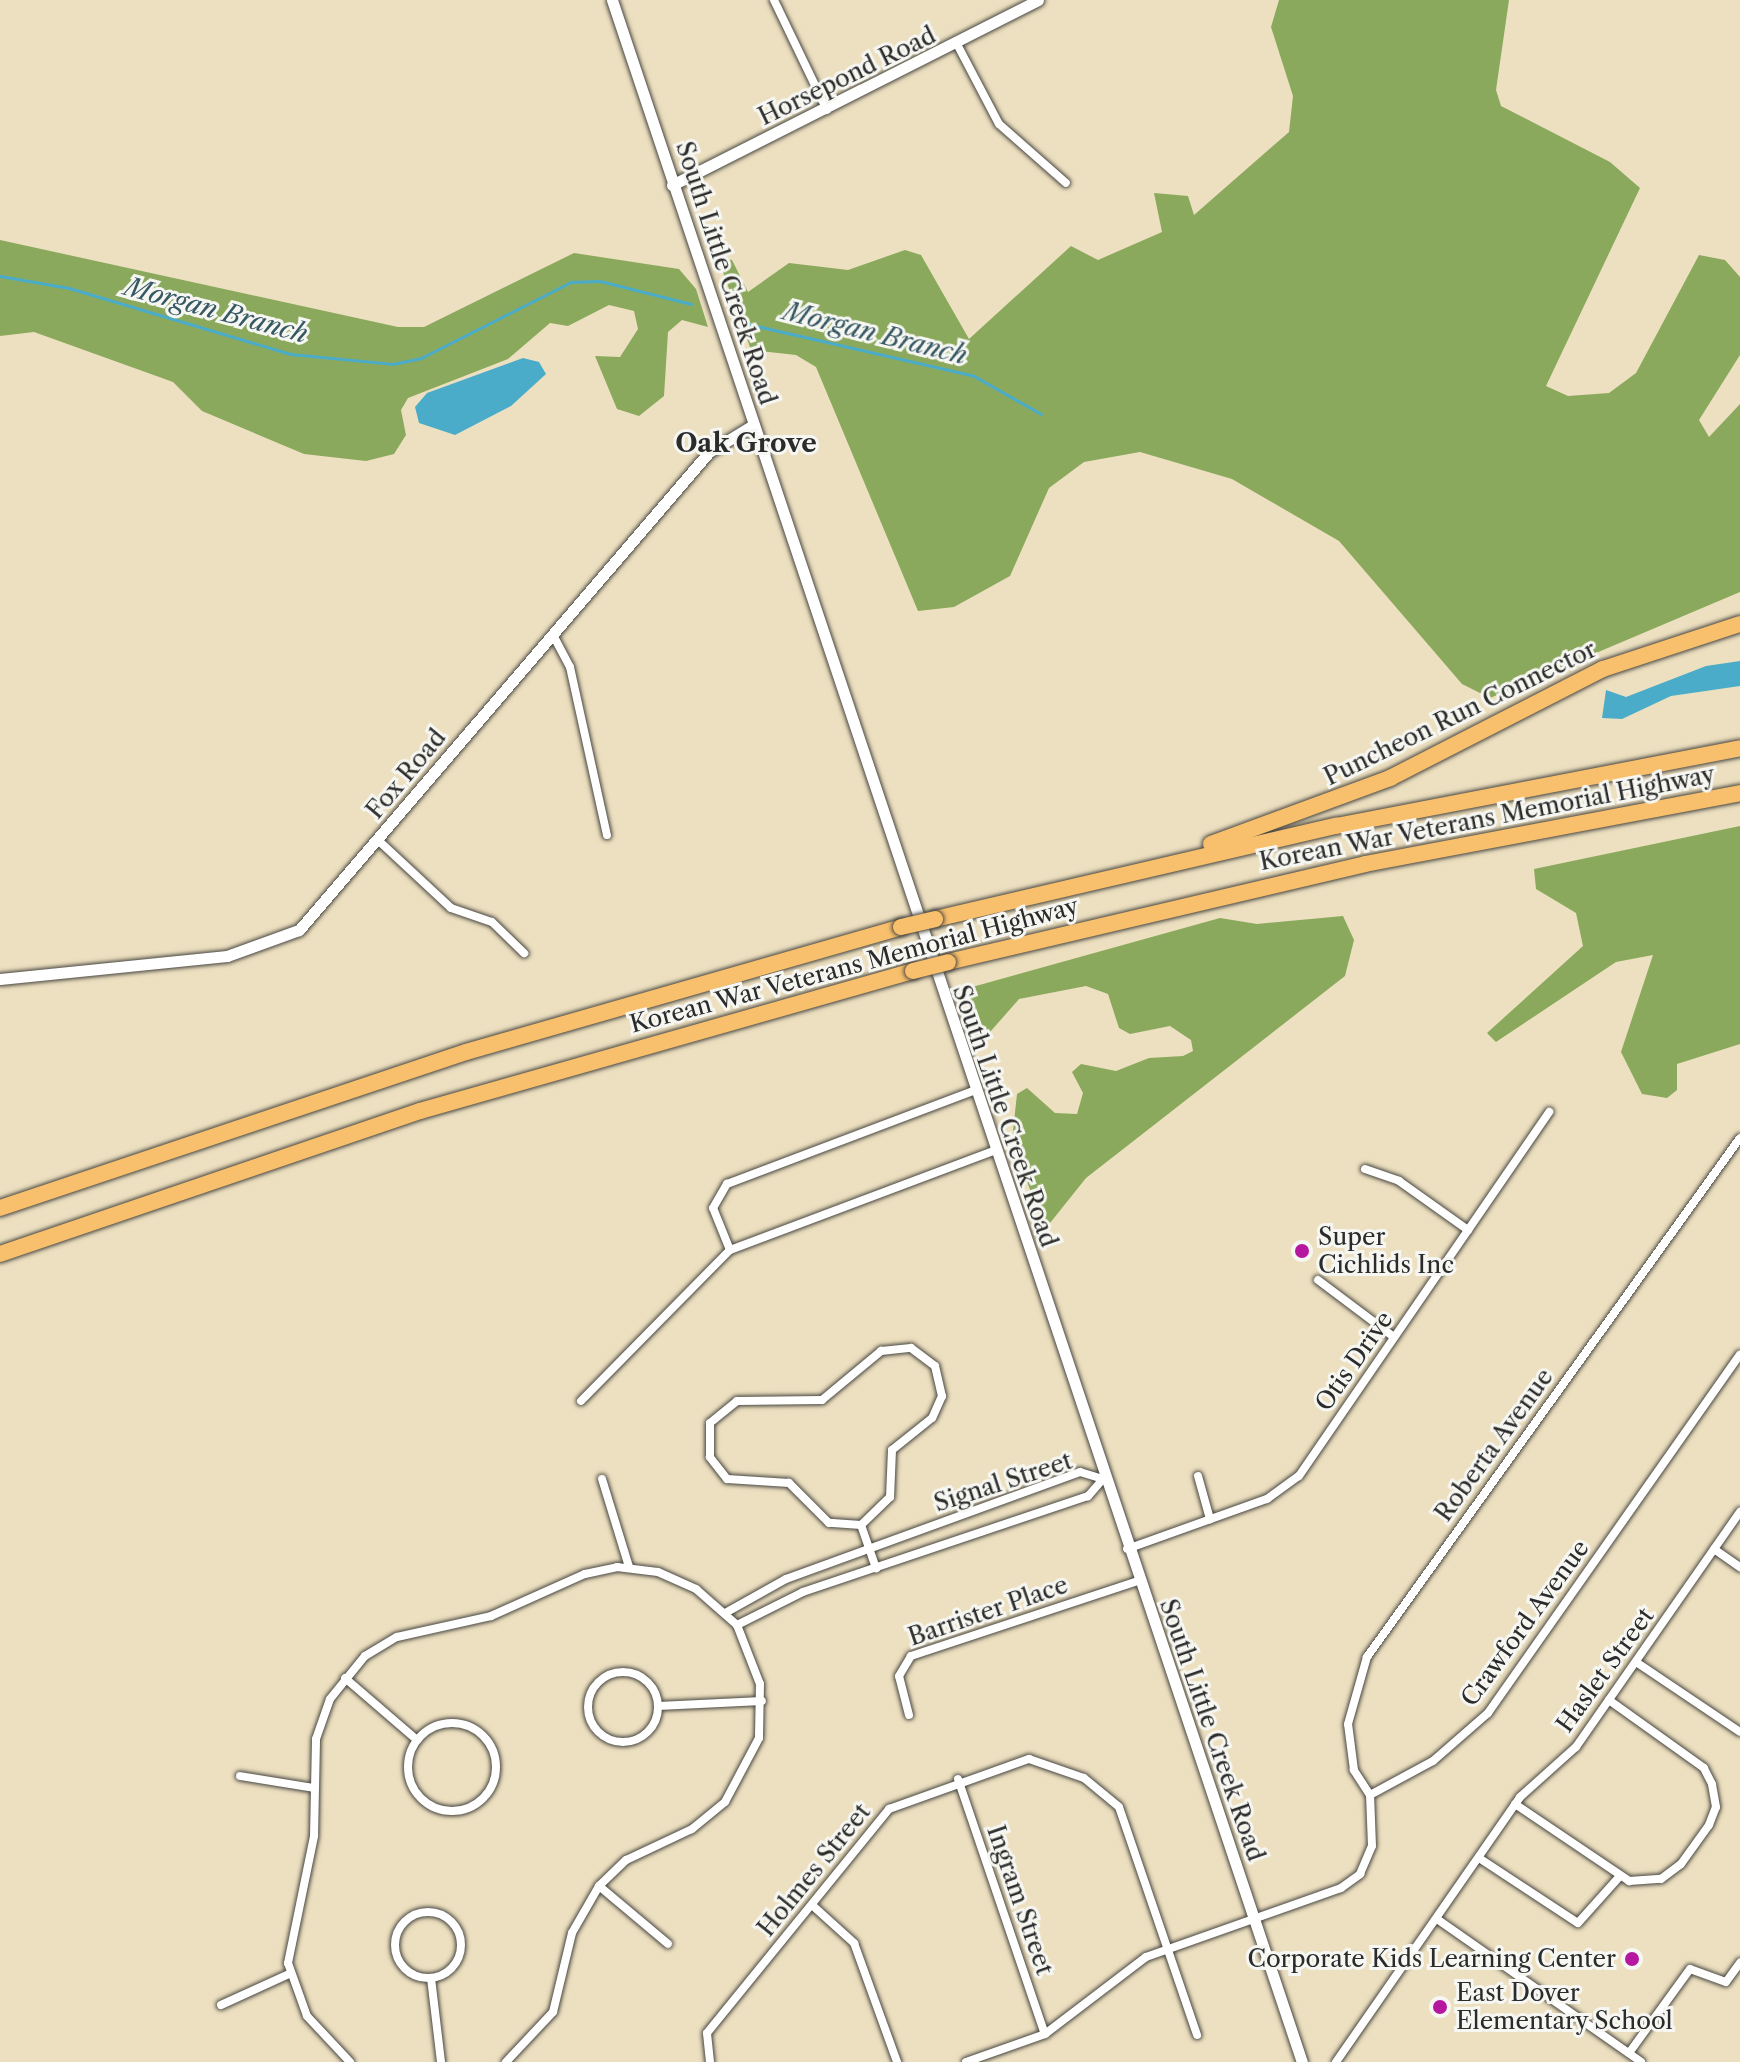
<!DOCTYPE html>
<style>
body{margin:0}
#map{position:relative;width:1740px;height:2062px;overflow:hidden;background:#ede0c0;font-family:"Libre Caslon Text",serif}
div>[style]{position:absolute}
[style*='--x']{left:calc(var(--x)*1px);top:calc(var(--y)*1px);width:calc(var(--w)*1px);rotate:calc(var(--a)*1deg)}
.forest>*{inset:0;background:#8ba95c}
.water>*{inset:0;background:#4bacca}
.stream>*{height:3px;margin:-1.5px;padding:0 1.5px;transform-origin:1.5px;border-radius:1.5px;background:#4bacca}
.roads{filter:drop-shadow(0 0 2px #484641) drop-shadow(0 0 2px #484641)}
.minor>*{height:8px;margin:-4px;padding:0 4px;transform-origin:4px;border-radius:4px;background:#fff}
.minor>.ring{margin:-4px;padding:0;box-sizing:content-box;background:none;border:8px solid #fff;border-radius:50%}
.tertiary>*{height:11px;margin:-5.5px;padding:0 5.5px;transform-origin:5.5px;border-radius:5.5px;background:#fff}
.motorway>*{height:16px;margin:-8px;padding:0 8px;transform-origin:8px;border-radius:8px;background:#f8bf6c}
.bridges{filter:drop-shadow(0 0 2px #484641) drop-shadow(0 0 2px #484641)}
.motorway-bridge>*{height:16px;margin:-8px;padding:0 8px;transform-origin:8px;border-radius:8px;background:#f8bf6c}
.dots>*{width:22px;height:22px;translate:-50% -50%;box-sizing:border-box;border:4px solid #f6f6f2;border-radius:50%}
span{translate:-50% -50%;white-space:nowrap;text-align:center;line-height:1.15;-webkit-text-stroke:6px #f6f6f2;paint-order:stroke}
.street-label{font-size:24px;color:#2b2b2b}
.poi-label{font-size:24px;color:#2b2b2b}
.left{translate:0 -50%;text-align:left}
.right{translate:-100% -50%;text-align:right}
.water-label{font-size:26px;color:#365863;font-style:italic}
.neighbourhood-label{font-size:26px;color:#2b2b2b;font-weight:700}
</style>
<div id="map">
<div class="forest">
<i style="clip-path:polygon(1279px 0,1509px 0,1496px 90px,1501px 106px,1610px 162px,1640px 188px,1546px 386px,1568px 396px,1609px 393px,1636px 373px,1699px 255px,1725px 260px,1740px 277px,1740px 355px,1699px 420px,1709px 437px,1740px 404px,1740px 592px,1490px 698px,1462px 684px,1339px 541px,1232px 479px,1140px 452px,1084px 462px,1049px 488px,1010px 576px,954px 607px,918px 611px,816px 367px,796px 355px,751px 350px,718px 258px,732px 260px,748px 292px,789px 263px,848px 270px,905px 250px,921px 255px,969px 339px,1071px 246px,1098px 260px,1162px 232px,1154px 193px,1188px 196px,1194px 215px,1289px 132px,1293px 96px,1271px 27px)"></i>
<i style="clip-path:polygon(0 240px,398px 327px,424px 327px,574px 253px,679px 269px,696px 289px,708px 327px,682px 320px,668px 332px,664px 396px,639px 416px,617px 409px,595px 356px,620px 357px,638px 329px,634px 311px,609px 305px,568px 326px,550px 323px,508px 359px,408px 398px,401px 410px,406px 435px,394px 454px,366px 461px,304px 454px,202px 411px,173px 382px,34px 332px,0 336px)"></i>
<i style="clip-path:polygon(1740px 826px,1740px 1044px,1677px 1064px,1677px 1090px,1667px 1098px,1642px 1094px,1621px 1052px,1653px 955px,1616px 962px,1496px 1042px,1487px 1033px,1583px 946px,1576px 913px,1536px 889px,1534px 869px)"></i>
<i style="clip-path:polygon(1343px 916px,1354px 940px,1345px 976px,1086px 1178px,1050px 1223px,1040px 1217px,1012px 1140px,1017px 1094px,1027px 1088px,1055px 1113px,1077px 1114px,1083px 1093px,1072px 1072px,1081px 1064px,1116px 1071px,1149px 1058px,1183px 1056px,1193px 1051px,1191px 1040px,1170px 1026px,1130px 1034px,1119px 1028px,1108px 994px,1086px 986px,1019px 999px,976px 1048px,965px 989px,1220px 918px,1257px 924px)"></i>
</div>
<div class="water">
<i style="clip-path:polygon(523px 358px,539px 362px,546px 374px,511px 406px,455px 435px,419px 423px,415px 407px,427px 393px)"></i>
<i style="clip-path:polygon(1740px 661px,1740px 686px,1671px 696px,1622px 719px,1602px 718px,1606px 690px,1626px 697px,1706px 666px)"></i>
</div>
<div class="stream">
<i style="--x:0;--y:276;--w:70;--a:9.9"></i>
<i style="--x:69;--y:288;--w:231;--a:16.6"></i>
<i style="--x:290;--y:354;--w:103;--a:5.5"></i>
<i style="--x:393;--y:364;--w:29;--a:-12"></i>
<i style="--x:421;--y:358;--w:168;--a:-26.9"></i>
<i style="--x:571;--y:282;--w:29;--a:-2"></i>
<i style="--x:600;--y:281;--w:94;--a:14.2"></i>
<i style="--x:739;--y:322;--w:241;--a:12.9"></i>
<i style="--x:974;--y:376;--w:77;--a:29.6"></i>
</div>
<div class="roads">
<div class="minor">
<i style="--x:774;--y:0;--w:122;--a:64.3"></i>
<i style="--x:958;--y:46;--w:88;--a:62.3"></i>
<i style="--x:999;--y:124;--w:89;--a:41.4"></i>
<i style="--x:553;--y:635;--w:36;--a:62"></i>
<i style="--x:570;--y:667;--w:172;--a:77.6"></i>
<i style="--x:379;--y:841;--w:98;--a:42.9"></i>
<i style="--x:451;--y:908;--w:43;--a:18.9"></i>
<i style="--x:492;--y:922;--w:45;--a:44.1"></i>
<i style="--x:1365;--y:1169;--w:36;--a:19"></i>
<i style="--x:1399;--y:1181;--w:85;--a:35.4"></i>
<i style="--x:730;--y:1250;--w:45;--a:-112"></i>
<i style="--x:713;--y:1208;--w:28;--a:-60"></i>
<i style="--x:727;--y:1184;--w:263;--a:-20.7"></i>
<i style="--x:1318;--y:1280;--w:95;--a:36.9"></i>
<i style="--x:581;--y:1401;--w:212;--a:-45.4"></i>
<i style="--x:730;--y:1250;--w:282;--a:-20.6"></i>
<i style="--x:1198;--y:1476;--w:45;--a:74.4"></i>
<i style="--x:602;--y:1479;--w:92;--a:72.9"></i>
<i style="--x:861;--y:1525;--w:32;--a:-176"></i>
<i style="--x:829;--y:1523;--w:57;--a:-135"></i>
<i style="--x:789;--y:1483;--w:62;--a:-176.3"></i>
<i style="--x:727;--y:1479;--w:28;--a:-128"></i>
<i style="--x:710;--y:1457;--w:34;--a:-90"></i>
<i style="--x:710;--y:1423;--w:35;--a:-39"></i>
<i style="--x:737;--y:1401;--w:85;--a:-0.7"></i>
<i style="--x:822;--y:1400;--w:77;--a:-39.7"></i>
<i style="--x:881;--y:1351;--w:30;--a:-6"></i>
<i style="--x:911;--y:1348;--w:30;--a:37"></i>
<i style="--x:935;--y:1366;--w:31;--a:77"></i>
<i style="--x:942;--y:1396;--w:24;--a:114"></i>
<i style="--x:932;--y:1418;--w:51;--a:141.3"></i>
<i style="--x:892;--y:1450;--w:47;--a:92.4"></i>
<i style="--x:890;--y:1497;--w:40;--a:136"></i>
<i style="--x:861;--y:1525;--w:46;--a:70.8"></i>
<i style="--x:1127;--y:1549;--w:149;--a:-19.7"></i>
<i style="--x:1267;--y:1499;--w:39;--a:-36"></i>
<i style="--x:1299;--y:1476;--w:442;--a:-55.5"></i>
<i style="--x:1714;--y:1549;--w:32;--a:35"></i>
<i style="--x:727;--y:1612;--w:68;--a:-29.2"></i>
<i style="--x:786;--y:1579;--w:313;--a:-20"></i>
<i style="--x:1080;--y:1472;--w:24;--a:17"></i>
<i style="--x:1103;--y:1479;--w:23;--a:131"></i>
<i style="--x:1088;--y:1496;--w:301;--a:161.4"></i>
<i style="--x:803;--y:1592;--w:74;--a:153.4"></i>
<i style="--x:1636;--y:1662;--w:125;--a:33.9"></i>
<i class="ring" style="left:588px;top:1672px;width:62px;height:62px"></i>
<i style="--x:345;--y:1678;--w:95;--a:40.7"></i>
<i style="--x:658;--y:1706;--w:104;--a:-2.8"></i>
<i style="--x:909;--y:1715;--w:40;--a:-104.4"></i>
<i style="--x:899;--y:1676;--w:23;--a:-59"></i>
<i style="--x:911;--y:1656;--w:239;--a:-18.3"></i>
<i class="ring" style="left:408px;top:1723px;width:80px;height:80px"></i>
<i style="--x:240;--y:1776;--w:75;--a:9.2"></i>
<i style="--x:958;--y:1779;--w:269;--a:71.2"></i>
<i style="--x:1370;--y:1795;--w:30;--a:-123"></i>
<i style="--x:1354;--y:1770;--w:46;--a:-97.4"></i>
<i style="--x:1348;--y:1724;--w:70;--a:-74.2"></i>
<i style="--x:1367;--y:1657;--w:639;--a:-54.3"></i>
<i style="--x:1515;--y:1804;--w:138;--a:34"></i>
<i style="--x:1629;--y:1881;--w:32;--a:-4"></i>
<i style="--x:1661;--y:1879;--w:25;--a:-37"></i>
<i style="--x:1681;--y:1864;--w:48;--a:-54.3"></i>
<i style="--x:1709;--y:1825;--w:19;--a:-69"></i>
<i style="--x:1716;--y:1807;--w:23;--a:-100"></i>
<i style="--x:1712;--y:1784;--w:18;--a:-117"></i>
<i style="--x:1704;--y:1768;--w:117;--a:-144.4"></i>
<i style="--x:1479;--y:1858;--w:118;--a:33.3"></i>
<i style="--x:1578;--y:1923;--w:63;--a:-48.2"></i>
<i style="--x:599;--y:1886;--w:90;--a:40"></i>
<i style="--x:812;--y:1905;--w:57;--a:42.1"></i>
<i style="--x:854;--y:1943;--w:127;--a:70.1"></i>
<i class="ring" style="left:395px;top:1912px;width:58px;height:58px"></i>
<i style="--x:1437;--y:1919;--w:249;--a:35"></i>
<i style="--x:431;--y:1978;--w:85;--a:83.2"></i>
<i style="--x:221;--y:2005;--w:75;--a:-24.5"></i>
<i style="--x:1629;--y:2053;--w:104;--a:-54"></i>
<i style="--x:1690;--y:1969;--w:38;--a:20"></i>
<i style="--x:1726;--y:1982;--w:24;--a:-54"></i>
<i style="--x:350;--y:2062;--w:63;--a:-133.1"></i>
<i style="--x:307;--y:2016;--w:56;--a:-109.7"></i>
<i style="--x:288;--y:1963;--w:130;--a:-78.4"></i>
<i style="--x:314;--y:1836;--w:97;--a:-88.8"></i>
<i style="--x:316;--y:1739;--w:42;--a:-70.7"></i>
<i style="--x:330;--y:1699;--w:55;--a:-50.9"></i>
<i style="--x:365;--y:1656;--w:37;--a:-31"></i>
<i style="--x:397;--y:1637;--w:96;--a:-12.6"></i>
<i style="--x:491;--y:1616;--w:103;--a:-24.1"></i>
<i style="--x:585;--y:1574;--w:33;--a:-12"></i>
<i style="--x:617;--y:1567;--w:41;--a:7"></i>
<i style="--x:658;--y:1572;--w:42;--a:24.1"></i>
<i style="--x:696;--y:1589;--w:55;--a:41.3"></i>
<i style="--x:737;--y:1625;--w:63;--a:68.7"></i>
<i style="--x:760;--y:1684;--w:54;--a:91.1"></i>
<i style="--x:759;--y:1738;--w:72;--a:118"></i>
<i style="--x:725;--y:1802;--w:43;--a:140.7"></i>
<i style="--x:692;--y:1829;--w:73;--a:154.8"></i>
<i style="--x:626;--y:1860;--w:37;--a:136"></i>
<i style="--x:599;--y:1886;--w:54;--a:119.9"></i>
<i style="--x:572;--y:1933;--w:81;--a:103.5"></i>
<i style="--x:553;--y:2012;--w:69;--a:133.2"></i>
<i style="--x:710;--y:2062;--w:29;--a:-96"></i>
<i style="--x:707;--y:2033;--w:289;--a:-50.9"></i>
<i style="--x:889;--y:1809;--w:149;--a:-19.7"></i>
<i style="--x:1029;--y:1759;--w:58;--a:19.1"></i>
<i style="--x:1084;--y:1778;--w:45;--a:39.6"></i>
<i style="--x:1119;--y:1807;--w:241;--a:71.1"></i>
<i style="--x:966;--y:2062;--w:84;--a:-19.5"></i>
<i style="--x:1045;--y:2034;--w:127;--a:-37.3"></i>
<i style="--x:1146;--y:1957;--w:207;--a:-19.5"></i>
<i style="--x:1341;--y:1888;--w:24;--a:-36"></i>
<i style="--x:1360;--y:1874;--w:30;--a:-67"></i>
<i style="--x:1372;--y:1846;--w:51;--a:-92.2"></i>
<i style="--x:1370;--y:1795;--w:72;--a:-28.4"></i>
<i style="--x:1433;--y:1761;--w:73;--a:-41.1"></i>
<i style="--x:1488;--y:1713;--w:438;--a:-54.9"></i>
<i style="--x:1336;--y:2062;--w:323;--a:-55.2"></i>
<i style="--x:1520;--y:1797;--w:75;--a:-41.8"></i>
<i style="--x:1576;--y:1747;--w:287;--a:-55.1"></i>
</div>
<div class="tertiary">
<i style="--x:612;--y:0;--w:2174;--a:71.5"></i>
<i style="--x:672;--y:185;--w:410;--a:-26.8"></i>
<i style="--x:0;--y:979;--w:228;--a:-5.8"></i>
<i style="--x:227;--y:956;--w:77;--a:-19.9"></i>
<i style="--x:299;--y:930;--w:630;--a:-49.38"></i>
<i style="--x:709;--y:452;--w:52;--a:-31.5"></i>
</div>
<div class="motorway">
<i style="--x:1211;--y:844;--w:191;--a:-20.2"></i>
<i style="--x:1390;--y:778;--w:239;--a:-27.1"></i>
<i style="--x:1603;--y:669;--w:144;--a:-18.2"></i>
<i style="--x:935;--y:919;--w:412;--a:-13.1"></i>
<i style="--x:1336;--y:826;--w:411;--a:-10.9"></i>
<i style="--x:948;--y:962;--w:428;--a:-13.2"></i>
<i style="--x:1365;--y:864;--w:382;--a:-10.7"></i>
<i style="--x:0;--y:1208;--w:491;--a:-18.5"></i>
<i style="--x:466;--y:1052;--w:453;--a:-16"></i>
<i style="--x:0;--y:1254;--w:444;--a:-18.8"></i>
<i style="--x:420;--y:1111;--w:512;--a:-15.85"></i>
</div>
</div>
<div class="bridges">
<div class="motorway-bridge">
<i style="--x:901;--y:927;--w:35;--a:-13"></i>
<i style="--x:913;--y:971;--w:36;--a:-14"></i>
</div>
</div>
<div class="dots">
<i style="left:1302px;top:1251px;background:#b5179e"></i>
<i style="left:1632px;top:1959px;background:#b5179e"></i>
<i style="left:1440px;top:2007px;background:#b5179e"></i>
</div>
<div class="street-label">
<span style="left:847px;top:76px;rotate:-26deg">Horsepond Road</span>
<span style="left:726px;top:273px;rotate:72deg">South Little Creek Road</span>
<span style="left:1460px;top:713px;rotate:-26deg">Puncheon Run Connector</span>
<span style="left:406px;top:774px;rotate:-50deg">Fox Road</span>
<span style="left:1487px;top:818px;rotate:-11deg">Korean War Veterans Memorial Highway</span>
<span style="left:854px;top:965px;rotate:-15deg">Korean War Veterans Memorial Highway</span>
<span style="left:1005px;top:1116px;rotate:71deg">South Little Creek Road</span>
<span style="left:1354px;top:1361px;rotate:-55deg">Otis Drive</span>
<span style="left:1494px;top:1445px;rotate:-54deg">Roberta Avenue</span>
<span style="left:1003px;top:1482px;rotate:-18deg">Signal Street</span>
<span style="left:988px;top:1611px;rotate:-19deg">Barrister Place</span>
<span style="left:1525px;top:1623px;rotate:-54deg">Crawford Avenue</span>
<span style="left:1605px;top:1670px;rotate:-54deg">Haslet Street</span>
<span style="left:1212px;top:1730px;rotate:71deg">South Little Creek Road</span>
<span style="left:814px;top:1870px;rotate:-51deg">Holmes Street</span>
<span style="left:1020px;top:1900px;rotate:71deg">Ingram Street</span>
</div>
<div class="poi-label">
<span class="left" style="left:1318px;top:1251px">Super<br>Cichlids Inc</span>
<span class="right" style="left:1616px;top:1959px">Corporate Kids Learning Center</span>
<span class="left" style="left:1456px;top:2007px">East Dover<br>Elementary School</span>
</div>
<div class="water-label">
<span style="left:216px;top:311px;rotate:15deg">Morgan Branch</span>
<span style="left:875px;top:334px;rotate:14deg">Morgan Branch</span>
</div>
<div class="neighbourhood-label">
<span style="left:746px;top:444px">Oak Grove</span>
</div>
</div>
